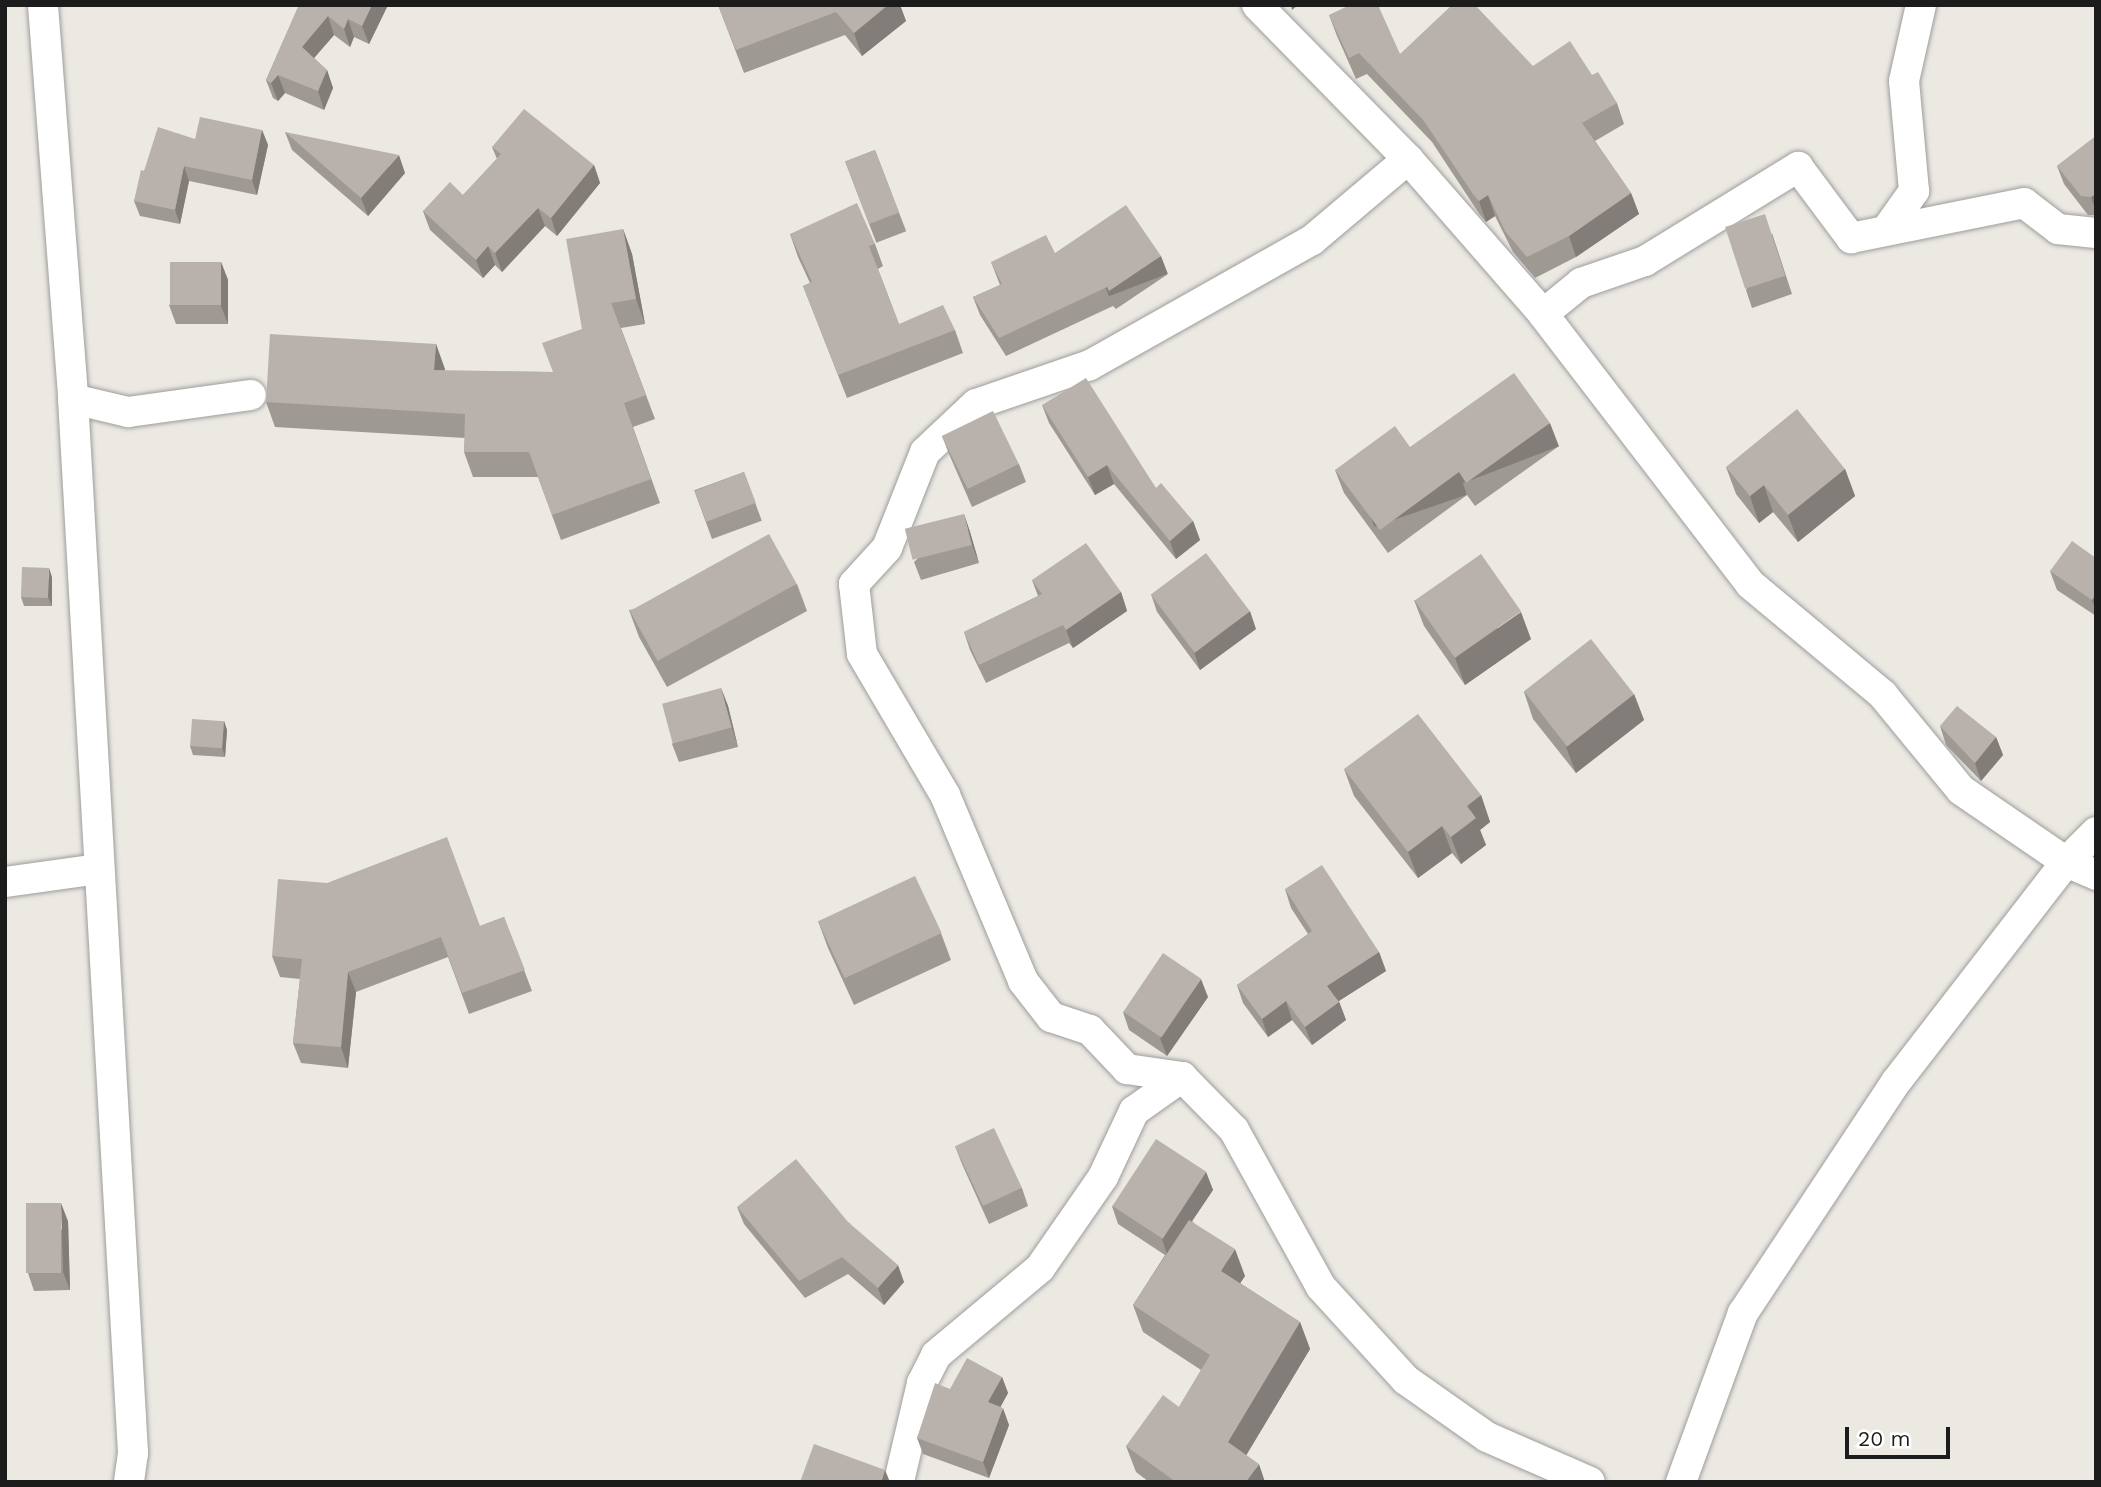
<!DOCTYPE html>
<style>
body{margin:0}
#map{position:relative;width:2101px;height:1487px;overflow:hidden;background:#ece9e2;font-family:"Work Sans",sans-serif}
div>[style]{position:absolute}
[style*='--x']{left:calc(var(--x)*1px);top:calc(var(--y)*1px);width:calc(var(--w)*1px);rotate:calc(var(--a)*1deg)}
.roads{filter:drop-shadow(0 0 2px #9d9d9d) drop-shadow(0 0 2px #9d9d9d)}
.minor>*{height:30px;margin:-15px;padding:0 15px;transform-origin:15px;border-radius:15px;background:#fff}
.wall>*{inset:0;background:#9f9994;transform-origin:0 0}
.shaded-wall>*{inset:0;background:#827d78;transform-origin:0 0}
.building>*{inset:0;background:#b9b2ac;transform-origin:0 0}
span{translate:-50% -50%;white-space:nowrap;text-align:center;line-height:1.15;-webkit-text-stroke:5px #fff;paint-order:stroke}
.frame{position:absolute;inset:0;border:7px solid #1c1c1c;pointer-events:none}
.scale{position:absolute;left:1845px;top:1427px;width:105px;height:32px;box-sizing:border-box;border:4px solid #1c1c1c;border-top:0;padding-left:9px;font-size:21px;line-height:24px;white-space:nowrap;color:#1c1c1c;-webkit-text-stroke:5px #fff;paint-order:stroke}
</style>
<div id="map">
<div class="roads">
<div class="minor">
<i style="--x:43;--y:5;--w:395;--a:85.6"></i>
<i style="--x:73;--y:399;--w:1056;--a:86.74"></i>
<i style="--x:133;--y:1453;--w:29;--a:98"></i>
<i style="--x:1257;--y:5;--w:216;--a:45.6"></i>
<i style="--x:1408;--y:159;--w:206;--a:48.9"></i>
<i style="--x:1543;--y:314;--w:340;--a:52.5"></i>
<i style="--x:1750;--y:584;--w:173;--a:39.8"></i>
<i style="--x:1883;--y:695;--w:123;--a:50.6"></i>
<i style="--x:1961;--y:790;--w:127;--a:34.4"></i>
<i style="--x:2066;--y:862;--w:33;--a:23"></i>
<i style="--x:1408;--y:159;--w:126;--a:139.8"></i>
<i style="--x:1312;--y:240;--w:255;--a:150.6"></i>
<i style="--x:1090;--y:365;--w:120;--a:161.1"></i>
<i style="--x:976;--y:404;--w:70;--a:136.7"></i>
<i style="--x:925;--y:452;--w:103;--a:111.6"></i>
<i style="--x:887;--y:548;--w:49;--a:132.5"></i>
<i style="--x:854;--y:584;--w:70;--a:83.5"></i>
<i style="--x:862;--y:654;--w:164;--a:59.5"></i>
<i style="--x:945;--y:795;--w:202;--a:67.2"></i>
<i style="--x:1023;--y:981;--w:46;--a:52.1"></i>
<i style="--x:1051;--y:1017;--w:41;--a:18.4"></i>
<i style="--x:1090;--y:1030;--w:54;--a:46.5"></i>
<i style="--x:1127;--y:1069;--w:56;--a:8.3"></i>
<i style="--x:1182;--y:1077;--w:74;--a:45.5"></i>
<i style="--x:1234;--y:1130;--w:179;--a:61"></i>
<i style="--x:1321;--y:1287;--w:126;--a:47.6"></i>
<i style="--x:1406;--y:1380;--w:99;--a:35.1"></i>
<i style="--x:1487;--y:1437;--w:112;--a:23.6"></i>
<i style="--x:1887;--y:229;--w:47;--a:-54.6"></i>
<i style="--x:1914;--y:191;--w:110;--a:-95.2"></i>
<i style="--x:1904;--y:81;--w:78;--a:-77.4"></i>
<i style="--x:1543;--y:314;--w:49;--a:-39.2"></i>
<i style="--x:1581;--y:283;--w:68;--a:-19"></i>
<i style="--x:1645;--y:261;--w:180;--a:-31.6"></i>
<i style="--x:1798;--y:167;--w:89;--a:53.3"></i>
<i style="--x:1851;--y:238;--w:177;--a:-11.4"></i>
<i style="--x:2024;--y:203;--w:43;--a:37.4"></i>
<i style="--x:2058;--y:229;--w:38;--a:6"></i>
<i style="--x:73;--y:399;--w:57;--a:13.3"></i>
<i style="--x:128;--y:412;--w:124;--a:-7.9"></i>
<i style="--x:5;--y:882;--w:95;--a:-7.9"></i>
<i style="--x:900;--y:1477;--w:97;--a:-76.8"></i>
<i style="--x:922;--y:1383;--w:31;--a:-63"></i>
<i style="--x:936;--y:1355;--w:136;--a:-39.9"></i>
<i style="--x:1040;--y:1268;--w:111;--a:-55.3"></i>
<i style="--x:1103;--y:1177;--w:73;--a:-64.8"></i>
<i style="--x:1134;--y:1111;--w:59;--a:-35.3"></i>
<i style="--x:1681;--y:1482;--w:180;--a:-69.9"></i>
<i style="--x:1743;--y:1313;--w:277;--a:-56.5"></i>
<i style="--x:1896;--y:1082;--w:278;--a:-52.3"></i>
<i style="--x:2066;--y:862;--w:42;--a:-45"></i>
</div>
</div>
<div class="wall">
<i style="clip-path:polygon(299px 5px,388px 5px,369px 44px,354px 37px,350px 47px,334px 35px,314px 58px,327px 70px,333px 88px,324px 110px,285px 93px,278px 101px,273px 98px,266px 80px)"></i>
<i style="clip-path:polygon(718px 5px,900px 5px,906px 21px,862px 56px,845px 35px,744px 73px)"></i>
<i style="clip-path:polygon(1329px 15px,1400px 54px,1533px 66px,1592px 75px,1617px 103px,1624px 124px,1595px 141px,1631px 193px,1639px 214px,1576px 257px,1535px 278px,1513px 252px,1495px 216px,1486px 222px,1480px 215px,1432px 142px,1367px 74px,1356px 79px,1337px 36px)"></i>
<i style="clip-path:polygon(262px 130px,268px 145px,257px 195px,189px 181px,180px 224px,140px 216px,134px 201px,144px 171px,195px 139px)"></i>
<i style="clip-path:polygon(285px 132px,405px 173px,368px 216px,292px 150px)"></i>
<i style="clip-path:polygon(2096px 136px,2096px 215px,2088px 215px,2064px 184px,2057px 166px)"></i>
<i style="clip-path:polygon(492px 147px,594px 165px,600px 183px,557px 236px,545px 226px,502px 272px,495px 265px,483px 278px,430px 230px,423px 211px,463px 195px,497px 159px)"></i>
<i style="left:875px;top:150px;width:87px;height:32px;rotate:69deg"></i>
<i style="clip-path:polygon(623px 229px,632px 254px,645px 324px,621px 328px,655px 419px,633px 427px,660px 503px,561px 540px,538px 477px,473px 477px,464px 452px,465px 438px,275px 427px,266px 402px,436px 344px,445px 371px,553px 372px,582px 329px)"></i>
<i style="clip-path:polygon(1772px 233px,1792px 294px,1752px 308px,1746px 290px)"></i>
<i style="clip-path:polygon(790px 234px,875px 244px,883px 266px,878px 269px,899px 324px,955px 330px,963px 353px,847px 398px,803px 286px,810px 283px,798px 257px)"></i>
<i style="clip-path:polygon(1055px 253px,1168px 274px,1116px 309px,1113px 306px,1006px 356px,980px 315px,973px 297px,1000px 285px,991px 262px)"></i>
<i style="clip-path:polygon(221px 262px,228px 280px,228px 324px,176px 324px,169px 305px)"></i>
<i style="clip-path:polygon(1042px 405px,1156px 488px,1193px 521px,1200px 540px,1176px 559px,1114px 484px,1095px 495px,1049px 423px)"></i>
<i style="clip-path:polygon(942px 436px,1019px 464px,1026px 482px,972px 507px,949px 454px)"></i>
<i style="clip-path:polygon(1559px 446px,1475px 506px,1467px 495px,1388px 553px,1344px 493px,1335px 470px,1410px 447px)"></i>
<i style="clip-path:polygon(1726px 467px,1845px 469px,1855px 496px,1798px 542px,1773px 512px,1759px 523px,1736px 494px)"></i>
<i style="left:744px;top:472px;width:52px;height:53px;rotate:70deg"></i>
<i style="clip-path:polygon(964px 514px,970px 532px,979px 563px,921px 580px,914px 562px)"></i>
<i style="clip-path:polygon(2096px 558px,2096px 616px,2057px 590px,2050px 571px)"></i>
<i style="clip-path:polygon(52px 577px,52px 606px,24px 606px,21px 597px)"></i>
<i style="clip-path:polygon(1032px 580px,1121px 592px,1127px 611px,1073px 648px,1069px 643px,986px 683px,970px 650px,964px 632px,1038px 596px)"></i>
<i style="clip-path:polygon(797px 584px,807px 611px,667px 687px,639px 637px,629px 610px)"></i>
<i style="clip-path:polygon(1151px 594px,1256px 629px,1200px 670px,1157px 612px)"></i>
<i style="clip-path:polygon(1414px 600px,1531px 639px,1465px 685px,1424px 626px)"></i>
<i style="clip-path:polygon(721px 688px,728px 706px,738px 747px,679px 762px,672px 744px)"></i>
<i style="clip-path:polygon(1524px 692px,1634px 694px,1644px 720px,1576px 773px,1533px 719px)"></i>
<i style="clip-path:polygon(224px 721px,227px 730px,225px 757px,193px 755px,190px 746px)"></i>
<i style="clip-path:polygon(1940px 726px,1996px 737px,2003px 755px,1981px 781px,1946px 745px)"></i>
<i style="clip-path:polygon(1344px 769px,1481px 795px,1490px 822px,1480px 830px,1486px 845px,1461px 864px,1452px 853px,1418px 878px,1354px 796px)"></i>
<i style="clip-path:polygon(1285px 889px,1379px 952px,1386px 971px,1339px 1001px,1346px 1020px,1312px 1045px,1292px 1020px,1268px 1037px,1243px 1003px,1237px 985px,1308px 934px,1291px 908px)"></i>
<i style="clip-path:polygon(504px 917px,532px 991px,469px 1014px,448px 957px,356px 992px,348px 1068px,301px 1063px,293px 1043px,300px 979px,280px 977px,272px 956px,480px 926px)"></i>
<i style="clip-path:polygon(818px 921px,941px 933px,951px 960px,854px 1005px,828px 948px)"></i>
<i style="clip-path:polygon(1208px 997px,1167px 1056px,1129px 1030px,1123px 1012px)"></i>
<i style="clip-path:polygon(955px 1146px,1022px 1188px,1028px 1206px,989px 1224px,962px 1164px)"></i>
<i style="clip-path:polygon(1206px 1172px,1213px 1190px,1192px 1221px,1245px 1276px,1240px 1283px,1300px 1322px,1310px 1349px,1246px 1455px,1265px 1482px,1149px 1482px,1136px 1472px,1126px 1446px,1179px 1407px,1201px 1370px,1143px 1332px,1133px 1305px,1165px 1255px,1118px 1224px,1112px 1206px)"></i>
<i style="clip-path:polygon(737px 1207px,848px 1222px,904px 1282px,884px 1305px,848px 1274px,805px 1298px,744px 1224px)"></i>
<i style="clip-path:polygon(68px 1221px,70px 1290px,34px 1291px,28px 1273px)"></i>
<i style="clip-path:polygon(1002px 1377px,1008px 1393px,1000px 1407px,1009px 1425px,989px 1478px,923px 1454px,917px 1438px,950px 1389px)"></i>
</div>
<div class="shaded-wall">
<i style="clip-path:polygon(372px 5px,388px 5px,369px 44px,362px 26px)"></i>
<i style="clip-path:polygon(888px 5px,900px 5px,906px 21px,862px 56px,854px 33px)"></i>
<i style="clip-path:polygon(1291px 5px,1298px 5px,1292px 10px)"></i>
<i style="clip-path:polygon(328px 16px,334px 35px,308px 65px,302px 47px)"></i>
<i style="clip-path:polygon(348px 19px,354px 37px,350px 47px,344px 29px)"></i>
<i style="clip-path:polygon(327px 70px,333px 88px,324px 110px,318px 91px)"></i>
<i style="clip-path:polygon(278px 75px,285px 93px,278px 101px,271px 83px)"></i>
<i style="clip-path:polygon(262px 130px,268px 145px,257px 195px,252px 180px)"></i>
<i style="clip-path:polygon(399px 155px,405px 173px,368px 216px,361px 198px)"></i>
<i style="clip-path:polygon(594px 165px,600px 183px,557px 236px,551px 218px)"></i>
<i style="clip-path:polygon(184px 166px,189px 181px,180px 224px,175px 210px)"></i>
<i style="clip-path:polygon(1631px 193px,1639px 214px,1576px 257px,1569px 236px)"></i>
<i style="clip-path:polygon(2096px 194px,2096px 211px,2091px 197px)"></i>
<i style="clip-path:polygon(1488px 195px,1495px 216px,1486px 222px,1479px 201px)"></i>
<i style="clip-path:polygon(538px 208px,545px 226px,502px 272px,495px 253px)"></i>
<i style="clip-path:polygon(623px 229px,632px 254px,645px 324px,636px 299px)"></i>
<i style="clip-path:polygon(488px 246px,495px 265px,483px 278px,476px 260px)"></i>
<i style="left:1161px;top:256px;width:19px;height:63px;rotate:69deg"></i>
<i style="clip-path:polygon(221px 262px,228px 280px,228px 324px,221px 306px)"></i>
<i style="clip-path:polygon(436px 344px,445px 369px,443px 395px,434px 370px)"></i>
<i style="left:1550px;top:423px;width:25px;height:103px;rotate:69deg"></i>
<i style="clip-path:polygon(1107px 465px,1114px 484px,1095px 495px,1088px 477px)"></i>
<i style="clip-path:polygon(1845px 469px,1855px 496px,1798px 542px,1788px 515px)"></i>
<i style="left:1459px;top:472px;width:24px;height:98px;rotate:71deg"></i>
<i style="clip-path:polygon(1764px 485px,1773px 512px,1759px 523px,1750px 496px)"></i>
<i style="clip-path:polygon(964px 514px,970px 532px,979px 563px,972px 545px)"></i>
<i style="clip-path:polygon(1193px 521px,1200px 540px,1176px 559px,1170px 541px)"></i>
<i style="clip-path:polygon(49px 568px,52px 577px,52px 606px,48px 597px)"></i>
<i style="clip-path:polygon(1121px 592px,1127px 611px,1073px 648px,1066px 630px)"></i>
<i style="clip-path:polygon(2096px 594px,2096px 611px,2092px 600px)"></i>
<i style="clip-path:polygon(1250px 611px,1256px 629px,1200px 670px,1194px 652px)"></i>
<i style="clip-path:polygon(1521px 612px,1531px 639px,1465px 685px,1455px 658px)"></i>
<i style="clip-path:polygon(721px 688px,728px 706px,738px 747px,732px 728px)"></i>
<i style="clip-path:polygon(1634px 694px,1644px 720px,1576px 773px,1566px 747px)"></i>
<i style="clip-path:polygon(224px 721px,227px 730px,225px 757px,222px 748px)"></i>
<i style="clip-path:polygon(1996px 737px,2003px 755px,1981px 781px,1975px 763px)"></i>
<i style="clip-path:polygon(1481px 795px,1490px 822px,1480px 830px,1486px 845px,1461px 864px,1451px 837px,1467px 806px)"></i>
<i style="clip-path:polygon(1442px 826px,1452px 853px,1418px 878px,1408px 852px)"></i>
<i style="clip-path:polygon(1379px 952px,1386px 971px,1334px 1004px,1327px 986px)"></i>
<i style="clip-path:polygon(348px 972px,356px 992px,348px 1068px,341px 1047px)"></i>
<i style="clip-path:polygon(1201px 979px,1208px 997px,1167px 1056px,1160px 1038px)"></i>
<i style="clip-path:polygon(1286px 1001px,1292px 1020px,1268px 1037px,1262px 1019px)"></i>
<i style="clip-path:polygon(1339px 1002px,1346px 1020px,1312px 1045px,1305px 1027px)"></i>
<i style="clip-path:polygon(1206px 1172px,1213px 1190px,1168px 1257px,1162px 1239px)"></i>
<i style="clip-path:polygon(61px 1203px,68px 1221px,70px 1290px,63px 1272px)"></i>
<i style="clip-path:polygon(1235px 1249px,1245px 1276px,1231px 1297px,1221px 1271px)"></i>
<i style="clip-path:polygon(898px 1265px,904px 1282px,884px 1305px,878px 1288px)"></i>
<i style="clip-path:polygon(1300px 1322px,1310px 1349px,1238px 1469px,1228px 1442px)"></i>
<i style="clip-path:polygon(1002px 1377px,1008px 1393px,994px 1419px,988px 1402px)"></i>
<i style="clip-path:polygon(1003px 1408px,1009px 1425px,989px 1478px,983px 1462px)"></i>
<i style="clip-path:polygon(1259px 1464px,1265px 1482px,1246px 1482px)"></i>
<i style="clip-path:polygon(885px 1470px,890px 1482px,881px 1482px)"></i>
</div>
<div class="building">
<i style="clip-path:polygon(299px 5px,372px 5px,362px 26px,348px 19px,344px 29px,328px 16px,302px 47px,327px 70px,318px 91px,278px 75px,271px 83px,266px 80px)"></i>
<i style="clip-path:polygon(718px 5px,888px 5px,854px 33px,836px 12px,736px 50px)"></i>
<i style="clip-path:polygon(1350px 5px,1378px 5px,1400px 54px,1452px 5px,1475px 5px,1533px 66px,1570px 41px,1592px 75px,1598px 72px,1617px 103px,1582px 123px,1631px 193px,1569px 236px,1527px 257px,1505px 231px,1488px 195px,1479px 201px,1473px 194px,1424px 121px,1359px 53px,1349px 58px,1329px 15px)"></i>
<i style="clip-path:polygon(524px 109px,594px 165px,551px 218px,538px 208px,495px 253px,488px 246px,476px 260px,423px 211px,450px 182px,463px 195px,501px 154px,492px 147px)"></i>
<i style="clip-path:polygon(200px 117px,262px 130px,252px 180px,184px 166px,175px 210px,134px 201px,141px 170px,144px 171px,158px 127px,195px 139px)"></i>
<i style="clip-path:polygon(285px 132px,399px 155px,361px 198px)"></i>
<i style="clip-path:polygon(2096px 136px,2096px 194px,2091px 197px,2081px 196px,2057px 166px)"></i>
<i style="left:875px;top:150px;width:67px;height:32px;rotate:69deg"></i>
<i style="clip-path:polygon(857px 203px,875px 244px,869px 246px,899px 324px,943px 305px,955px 330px,838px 375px,803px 286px,812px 282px,790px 234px)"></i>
<i style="clip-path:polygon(1126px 205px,1161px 256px,1109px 291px,1107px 287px,999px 338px,973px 297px,1002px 284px,991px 262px,1046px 235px,1055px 253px)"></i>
<i style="left:1765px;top:214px;width:65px;height:42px;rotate:72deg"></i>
<i style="clip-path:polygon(623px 229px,636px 299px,611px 303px,646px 395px,624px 403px,651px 479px,552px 515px,529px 452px,464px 452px,465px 414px,266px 402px,270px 334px,436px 344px,434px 370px,553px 372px,542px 343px,582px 329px,566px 239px)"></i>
<i style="left:170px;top:262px;width:51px;height:43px"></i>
<i style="clip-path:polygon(1514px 373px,1550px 423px,1466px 483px,1459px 472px,1380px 530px,1335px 470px,1395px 426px,1410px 447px)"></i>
<i style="clip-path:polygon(1086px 378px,1156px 488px,1161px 483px,1193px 521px,1170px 541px,1107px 465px,1088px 477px,1042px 405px)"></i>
<i style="clip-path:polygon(1797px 409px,1845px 469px,1788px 515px,1764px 485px,1750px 496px,1726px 467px)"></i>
<i style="left:993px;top:411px;width:59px;height:57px;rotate:64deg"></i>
<i style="left:744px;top:472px;width:33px;height:53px;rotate:69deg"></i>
<i style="left:964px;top:514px;width:32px;height:61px;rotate:76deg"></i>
<i style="left:769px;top:534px;width:57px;height:159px;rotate:61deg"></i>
<i style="clip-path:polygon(2072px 541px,2096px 558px,2096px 594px,2092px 600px,2050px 571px)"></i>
<i style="clip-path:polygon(1086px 543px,1121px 592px,1066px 630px,1063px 625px,979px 665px,964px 632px,1042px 594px,1032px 580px)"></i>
<i style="left:1206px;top:553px;width:73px;height:69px;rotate:53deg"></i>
<i style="left:1481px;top:554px;width:70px;height:81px;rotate:55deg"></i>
<i style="left:22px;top:567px;width:27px;height:30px;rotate:2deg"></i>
<i style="left:1591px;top:639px;width:70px;height:85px;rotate:52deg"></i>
<i style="left:721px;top:688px;width:41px;height:61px;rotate:75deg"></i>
<i style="clip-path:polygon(1957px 706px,1996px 737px,1975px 763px,1940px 726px)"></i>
<i style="clip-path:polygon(1418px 714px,1481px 795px,1467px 806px,1476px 818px,1451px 837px,1442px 826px,1408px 852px,1344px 769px)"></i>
<i style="left:192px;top:719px;width:32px;height:27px;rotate:4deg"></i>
<i style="clip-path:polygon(447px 837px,480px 926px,504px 917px,525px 970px,462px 993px,441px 937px,348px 972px,341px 1047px,293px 1043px,302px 959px,272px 956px,278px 879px,327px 883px)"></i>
<i style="clip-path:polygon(1322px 865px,1379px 952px,1327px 986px,1339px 1002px,1305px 1027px,1286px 1001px,1262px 1019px,1237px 985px,1312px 931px,1285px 889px)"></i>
<i style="left:915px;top:876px;width:63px;height:107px;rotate:65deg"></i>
<i style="left:1163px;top:953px;width:46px;height:71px;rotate:34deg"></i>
<i style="left:994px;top:1128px;width:66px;height:43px;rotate:65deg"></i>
<i style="left:1156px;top:1139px;width:60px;height:80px;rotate:33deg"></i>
<i style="clip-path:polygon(796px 1159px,848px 1222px,898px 1265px,878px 1288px,842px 1257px,799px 1281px,737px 1207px)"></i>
<i style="left:26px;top:1203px;width:35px;height:70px"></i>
<i style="clip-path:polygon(1189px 1220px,1235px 1249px,1221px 1271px,1300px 1322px,1228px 1442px,1259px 1464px,1246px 1482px,1176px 1482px,1126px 1446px,1163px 1395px,1179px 1407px,1210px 1355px,1133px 1305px)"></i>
<i style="clip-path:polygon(967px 1358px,1002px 1377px,988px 1402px,1003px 1408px,983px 1462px,917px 1438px,935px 1383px,950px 1389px)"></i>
<i style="clip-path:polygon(814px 1444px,885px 1470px,881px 1482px,800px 1482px)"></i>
</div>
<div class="frame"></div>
<div class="scale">20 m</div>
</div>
